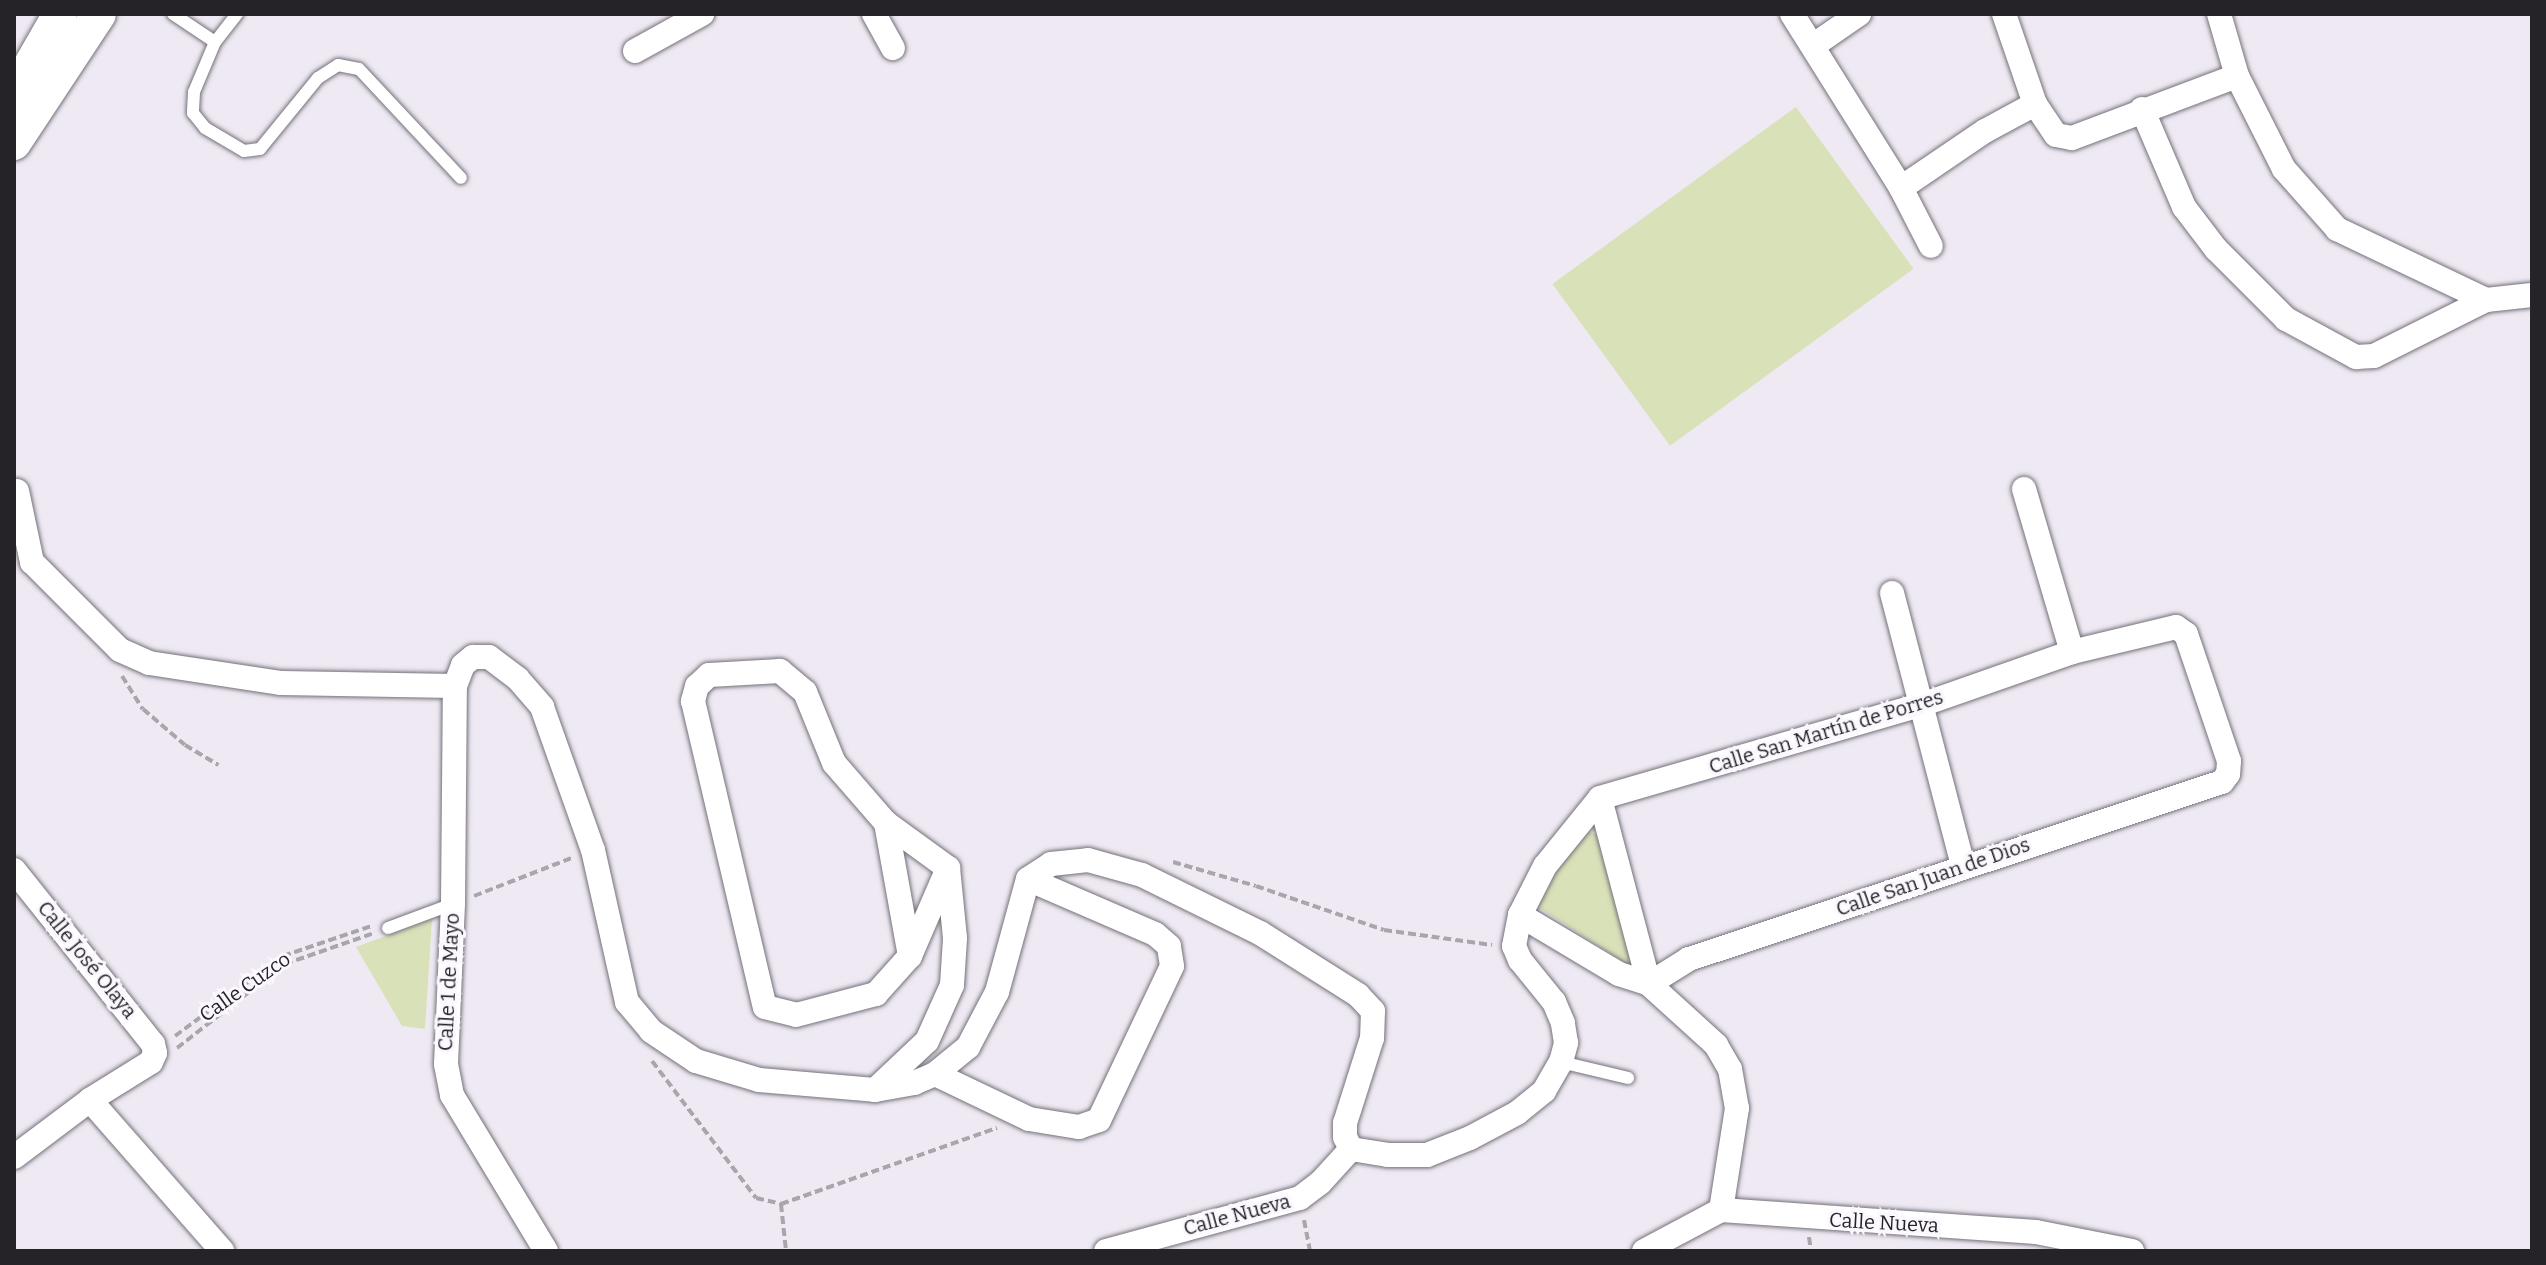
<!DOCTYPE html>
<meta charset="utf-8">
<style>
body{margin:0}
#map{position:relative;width:2546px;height:1265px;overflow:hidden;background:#eee9f3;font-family:Bitter,serif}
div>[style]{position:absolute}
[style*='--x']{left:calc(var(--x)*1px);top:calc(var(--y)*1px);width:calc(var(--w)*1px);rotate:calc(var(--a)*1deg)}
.green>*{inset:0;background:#d9e1b9;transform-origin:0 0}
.path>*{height:4px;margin-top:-2px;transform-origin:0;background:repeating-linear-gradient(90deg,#a9a5ad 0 8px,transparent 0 12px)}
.roads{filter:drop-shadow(0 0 2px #757179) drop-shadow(0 0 2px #757179)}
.service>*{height:12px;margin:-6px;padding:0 6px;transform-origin:6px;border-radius:6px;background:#fff}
.minor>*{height:24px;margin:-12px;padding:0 12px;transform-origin:12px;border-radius:12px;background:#fff}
.secondary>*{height:34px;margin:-17px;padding:0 17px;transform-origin:17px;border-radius:17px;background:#fff}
span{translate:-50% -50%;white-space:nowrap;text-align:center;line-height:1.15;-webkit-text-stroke:6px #fbf7ff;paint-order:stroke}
.street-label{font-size:20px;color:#252327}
.frame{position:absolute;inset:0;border:16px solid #252327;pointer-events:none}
</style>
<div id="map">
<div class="green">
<i style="left:1796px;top:107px;width:200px;height:301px;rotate:54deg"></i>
<i style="clip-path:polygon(1587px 831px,1597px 835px,1633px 959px,1627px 964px,1538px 907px,1537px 897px)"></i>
<i style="clip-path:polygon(432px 919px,425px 1029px,402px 1026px,356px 947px)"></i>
</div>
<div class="path">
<i style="--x:122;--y:676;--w:39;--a:58"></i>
<i style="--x:143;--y:709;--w:55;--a:40.6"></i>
<i style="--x:185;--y:745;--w:39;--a:31"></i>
<i style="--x:1173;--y:862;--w:86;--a:16.1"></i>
<i style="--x:1256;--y:886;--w:135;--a:19"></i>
<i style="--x:1384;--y:930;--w:109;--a:7.9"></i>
<i style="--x:474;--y:896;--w:107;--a:-21.3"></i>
<i style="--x:175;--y:1036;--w:134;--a:-36.5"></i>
<i style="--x:283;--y:956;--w:93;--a:-18.8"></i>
<i style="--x:177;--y:1048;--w:137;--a:-37.9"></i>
<i style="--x:285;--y:964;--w:94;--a:-19.2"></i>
<i style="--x:652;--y:1061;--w:172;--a:52.8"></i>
<i style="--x:756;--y:1198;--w:26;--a:13"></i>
<i style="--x:781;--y:1204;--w:229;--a:-19.4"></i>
<i style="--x:781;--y:1204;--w:47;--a:83.9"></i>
<i style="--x:1304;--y:1220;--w:32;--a:79"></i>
<i style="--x:1809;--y:1237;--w:14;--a:82"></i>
</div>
<div class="roads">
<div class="service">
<i style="--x:173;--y:14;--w:50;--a:33.7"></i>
<i style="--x:237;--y:14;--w:36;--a:128"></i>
<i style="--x:215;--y:42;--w:54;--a:112.8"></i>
<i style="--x:194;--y:92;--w:21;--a:93"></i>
<i style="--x:193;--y:113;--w:19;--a:51"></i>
<i style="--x:205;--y:128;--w:45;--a:30.5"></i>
<i style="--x:244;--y:151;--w:16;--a:-7"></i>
<i style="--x:260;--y:149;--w:92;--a:-50.8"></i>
<i style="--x:318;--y:78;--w:24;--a:-33"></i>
<i style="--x:338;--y:65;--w:21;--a:11"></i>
<i style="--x:359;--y:69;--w:149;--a:46.9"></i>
<i style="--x:388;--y:928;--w:69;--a:-20.3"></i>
<i style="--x:1561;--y:1062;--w:69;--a:13.4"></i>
</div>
<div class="minor">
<i style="--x:874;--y:14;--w:39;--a:61"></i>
<i style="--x:1792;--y:14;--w:205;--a:57.9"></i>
<i style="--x:1901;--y:188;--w:65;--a:62.7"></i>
<i style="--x:2004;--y:14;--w:95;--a:71"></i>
<i style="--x:2219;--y:14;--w:65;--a:73.8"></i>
<i style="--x:2237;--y:76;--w:104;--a:63.2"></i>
<i style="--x:2284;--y:169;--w:80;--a:48.5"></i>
<i style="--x:2337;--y:229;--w:165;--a:25.5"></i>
<i style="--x:1814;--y:45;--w:55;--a:-34.6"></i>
<i style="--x:635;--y:51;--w:77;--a:-28.9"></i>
<i style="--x:2142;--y:109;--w:107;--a:66.8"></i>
<i style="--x:2184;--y:207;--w:53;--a:52.7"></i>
<i style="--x:2216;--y:249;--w:99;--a:45"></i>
<i style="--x:2286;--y:319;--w:80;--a:28.5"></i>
<i style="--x:2356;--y:357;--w:18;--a:-3"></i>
<i style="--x:2374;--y:356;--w:125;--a:-26.6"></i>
<i style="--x:2486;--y:300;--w:46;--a:-6.2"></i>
<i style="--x:1901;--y:188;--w:102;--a:-34.2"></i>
<i style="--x:1985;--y:131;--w:57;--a:-28.4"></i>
<i style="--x:2035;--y:104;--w:37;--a:56"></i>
<i style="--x:2056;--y:135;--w:16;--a:11"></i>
<i style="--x:2072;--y:138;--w:176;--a:-20.6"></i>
<i style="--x:2024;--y:489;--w:170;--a:73.6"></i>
<i style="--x:17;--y:491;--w:73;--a:78.1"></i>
<i style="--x:32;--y:562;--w:124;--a:45"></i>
<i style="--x:120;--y:650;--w:32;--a:24"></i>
<i style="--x:149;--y:663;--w:134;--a:8.6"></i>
<i style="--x:281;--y:683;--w:174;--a:1"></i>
<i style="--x:1892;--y:593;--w:282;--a:75.4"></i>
<i style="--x:886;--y:823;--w:135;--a:79.8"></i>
<i style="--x:14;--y:870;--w:223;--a:51.4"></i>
<i style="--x:153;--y:1044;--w:9;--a:77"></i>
<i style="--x:155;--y:1053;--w:10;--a:114"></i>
<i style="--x:151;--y:1062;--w:72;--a:148.1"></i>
<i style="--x:90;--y:1100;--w:95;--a:143.1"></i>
<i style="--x:1520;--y:915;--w:115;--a:30.8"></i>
<i style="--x:1619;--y:974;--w:32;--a:18"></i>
<i style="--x:1649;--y:984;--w:91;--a:42.3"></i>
<i style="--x:1716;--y:1045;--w:28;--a:60"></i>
<i style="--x:1730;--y:1069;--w:40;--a:80"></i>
<i style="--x:1737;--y:1108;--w:103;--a:98.9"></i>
<i style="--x:935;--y:1074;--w:104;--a:25.6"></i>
<i style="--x:1029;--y:1119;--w:51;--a:9.1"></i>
<i style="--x:1079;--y:1127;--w:21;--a:-19"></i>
<i style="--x:1099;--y:1120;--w:170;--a:-64.6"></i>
<i style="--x:1172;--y:966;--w:20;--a:-99"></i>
<i style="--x:1169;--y:946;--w:18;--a:-139"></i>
<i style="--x:1155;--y:934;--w:138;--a:-156.6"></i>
<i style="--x:875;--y:1090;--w:71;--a:-43.3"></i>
<i style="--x:927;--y:1041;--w:61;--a:-65.9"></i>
<i style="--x:952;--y:985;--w:47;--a:-86.3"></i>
<i style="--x:955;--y:938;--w:70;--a:-95.7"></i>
<i style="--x:948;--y:868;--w:77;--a:-144"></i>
<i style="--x:886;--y:823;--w:79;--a:-130.9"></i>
<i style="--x:834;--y:763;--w:77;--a:-112.2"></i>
<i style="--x:805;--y:692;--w:33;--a:-140"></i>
<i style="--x:780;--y:671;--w:71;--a:176.8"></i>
<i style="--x:709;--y:675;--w:16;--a:137"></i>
<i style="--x:697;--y:686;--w:16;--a:105"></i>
<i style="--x:693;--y:701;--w:314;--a:76.8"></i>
<i style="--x:765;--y:1007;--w:32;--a:14"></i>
<i style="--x:796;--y:1015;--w:83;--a:-14.7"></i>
<i style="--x:876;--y:994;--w:51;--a:-48.2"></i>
<i style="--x:910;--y:956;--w:96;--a:-66.6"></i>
<i style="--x:90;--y:1100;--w:201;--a:48.8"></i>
<i style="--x:546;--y:1251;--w:182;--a:-121.1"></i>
<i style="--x:452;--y:1095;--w:32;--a:-101"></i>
<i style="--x:446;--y:1064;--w:160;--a:-87.5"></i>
<i style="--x:453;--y:904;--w:218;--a:-89.5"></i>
<i style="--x:455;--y:686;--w:22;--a:-69"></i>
<i style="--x:463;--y:665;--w:13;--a:-39"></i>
<i style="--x:473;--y:657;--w:16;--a:0"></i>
<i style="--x:489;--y:657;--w:36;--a:37"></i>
<i style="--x:518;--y:679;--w:37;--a:49"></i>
<i style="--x:542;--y:707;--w:152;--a:70.4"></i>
<i style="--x:593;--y:850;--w:156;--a:77.4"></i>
<i style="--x:627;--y:1002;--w:38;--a:50"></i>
<i style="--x:651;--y:1031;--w:54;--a:33.7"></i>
<i style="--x:696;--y:1061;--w:66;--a:16.8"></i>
<i style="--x:759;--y:1080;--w:116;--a:4.9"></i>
<i style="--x:875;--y:1090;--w:40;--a:-10"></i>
<i style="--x:914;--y:1083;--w:23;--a:-23"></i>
<i style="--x:935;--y:1074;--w:43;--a:-39.3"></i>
<i style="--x:968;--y:1047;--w:62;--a:-62.2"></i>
<i style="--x:997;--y:992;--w:117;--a:-74.7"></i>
<i style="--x:1028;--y:879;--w:27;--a:-33"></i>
<i style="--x:1051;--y:864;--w:37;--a:-6"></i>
<i style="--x:1088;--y:860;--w:56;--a:15.5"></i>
<i style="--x:1142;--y:875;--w:131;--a:26.2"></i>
<i style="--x:1260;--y:933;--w:116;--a:32.3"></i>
<i style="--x:1358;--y:995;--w:22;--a:47"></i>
<i style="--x:1373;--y:1011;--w:27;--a:92"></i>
<i style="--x:1372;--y:1038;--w:89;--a:107.6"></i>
<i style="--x:1345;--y:1123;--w:14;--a:90"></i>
<i style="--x:1345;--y:1137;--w:13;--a:63"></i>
<i style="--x:1351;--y:1149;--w:37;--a:9"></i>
<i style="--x:1388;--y:1155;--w:39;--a:0"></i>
<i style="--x:1427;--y:1155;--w:46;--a:-21.6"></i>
<i style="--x:1470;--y:1138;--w:53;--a:-28"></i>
<i style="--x:1517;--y:1113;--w:35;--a:-39"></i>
<i style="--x:1544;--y:1091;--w:34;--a:-60"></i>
<i style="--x:1561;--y:1062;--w:20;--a:-75"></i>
<i style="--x:1566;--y:1043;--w:20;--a:-99"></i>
<i style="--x:1563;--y:1023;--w:23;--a:-113"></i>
<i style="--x:1554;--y:1002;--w:54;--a:-129"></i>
<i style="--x:1520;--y:960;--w:15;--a:-113"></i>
<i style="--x:1514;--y:946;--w:32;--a:-79"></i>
<i style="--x:1520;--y:915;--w:55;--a:-63"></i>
<i style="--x:1545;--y:866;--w:87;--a:-51"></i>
<i style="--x:1600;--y:798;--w:334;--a:-16.2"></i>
<i style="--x:1921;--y:705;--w:160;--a:-19.3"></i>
<i style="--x:2072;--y:652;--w:107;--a:-13.5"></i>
<i style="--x:2176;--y:627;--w:12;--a:35"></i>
<i style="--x:2186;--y:634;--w:134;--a:71.3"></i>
<i style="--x:2229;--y:761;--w:13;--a:94"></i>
<i style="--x:2228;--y:774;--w:10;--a:127"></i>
<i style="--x:2222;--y:782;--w:562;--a:161.63"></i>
<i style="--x:1689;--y:959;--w:47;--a:148"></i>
<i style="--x:1649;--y:984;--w:192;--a:-104.8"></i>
<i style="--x:1106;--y:1251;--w:201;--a:-15.3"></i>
<i style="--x:1300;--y:1198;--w:25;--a:-37"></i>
<i style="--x:1320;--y:1183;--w:46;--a:-47.6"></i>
<i style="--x:1644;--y:1251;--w:87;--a:-28"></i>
<i style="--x:1721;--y:1210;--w:316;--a:4"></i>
<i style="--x:2036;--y:1232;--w:98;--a:11.2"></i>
</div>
<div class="secondary">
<i style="--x:14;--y:94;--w:92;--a:-60.1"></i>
<i style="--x:14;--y:143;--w:154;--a:-56.6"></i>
</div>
</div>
<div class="street-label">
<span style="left:1826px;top:732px;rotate:-17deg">Calle San Martín de Porres</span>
<span style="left:1933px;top:877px;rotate:-19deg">Calle San Juan de Dios</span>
<span style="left:87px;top:960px;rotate:51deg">Calle José Olaya</span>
<span style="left:449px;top:982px;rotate:-87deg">Calle 1 de Mayo</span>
<span style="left:245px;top:987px;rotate:-35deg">Calle Cuzco</span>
<span style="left:1237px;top:1215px;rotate:-15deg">Calle Nueva</span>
<span style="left:1884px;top:1223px;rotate:3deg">Calle Nueva</span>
</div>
<div class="frame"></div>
</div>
